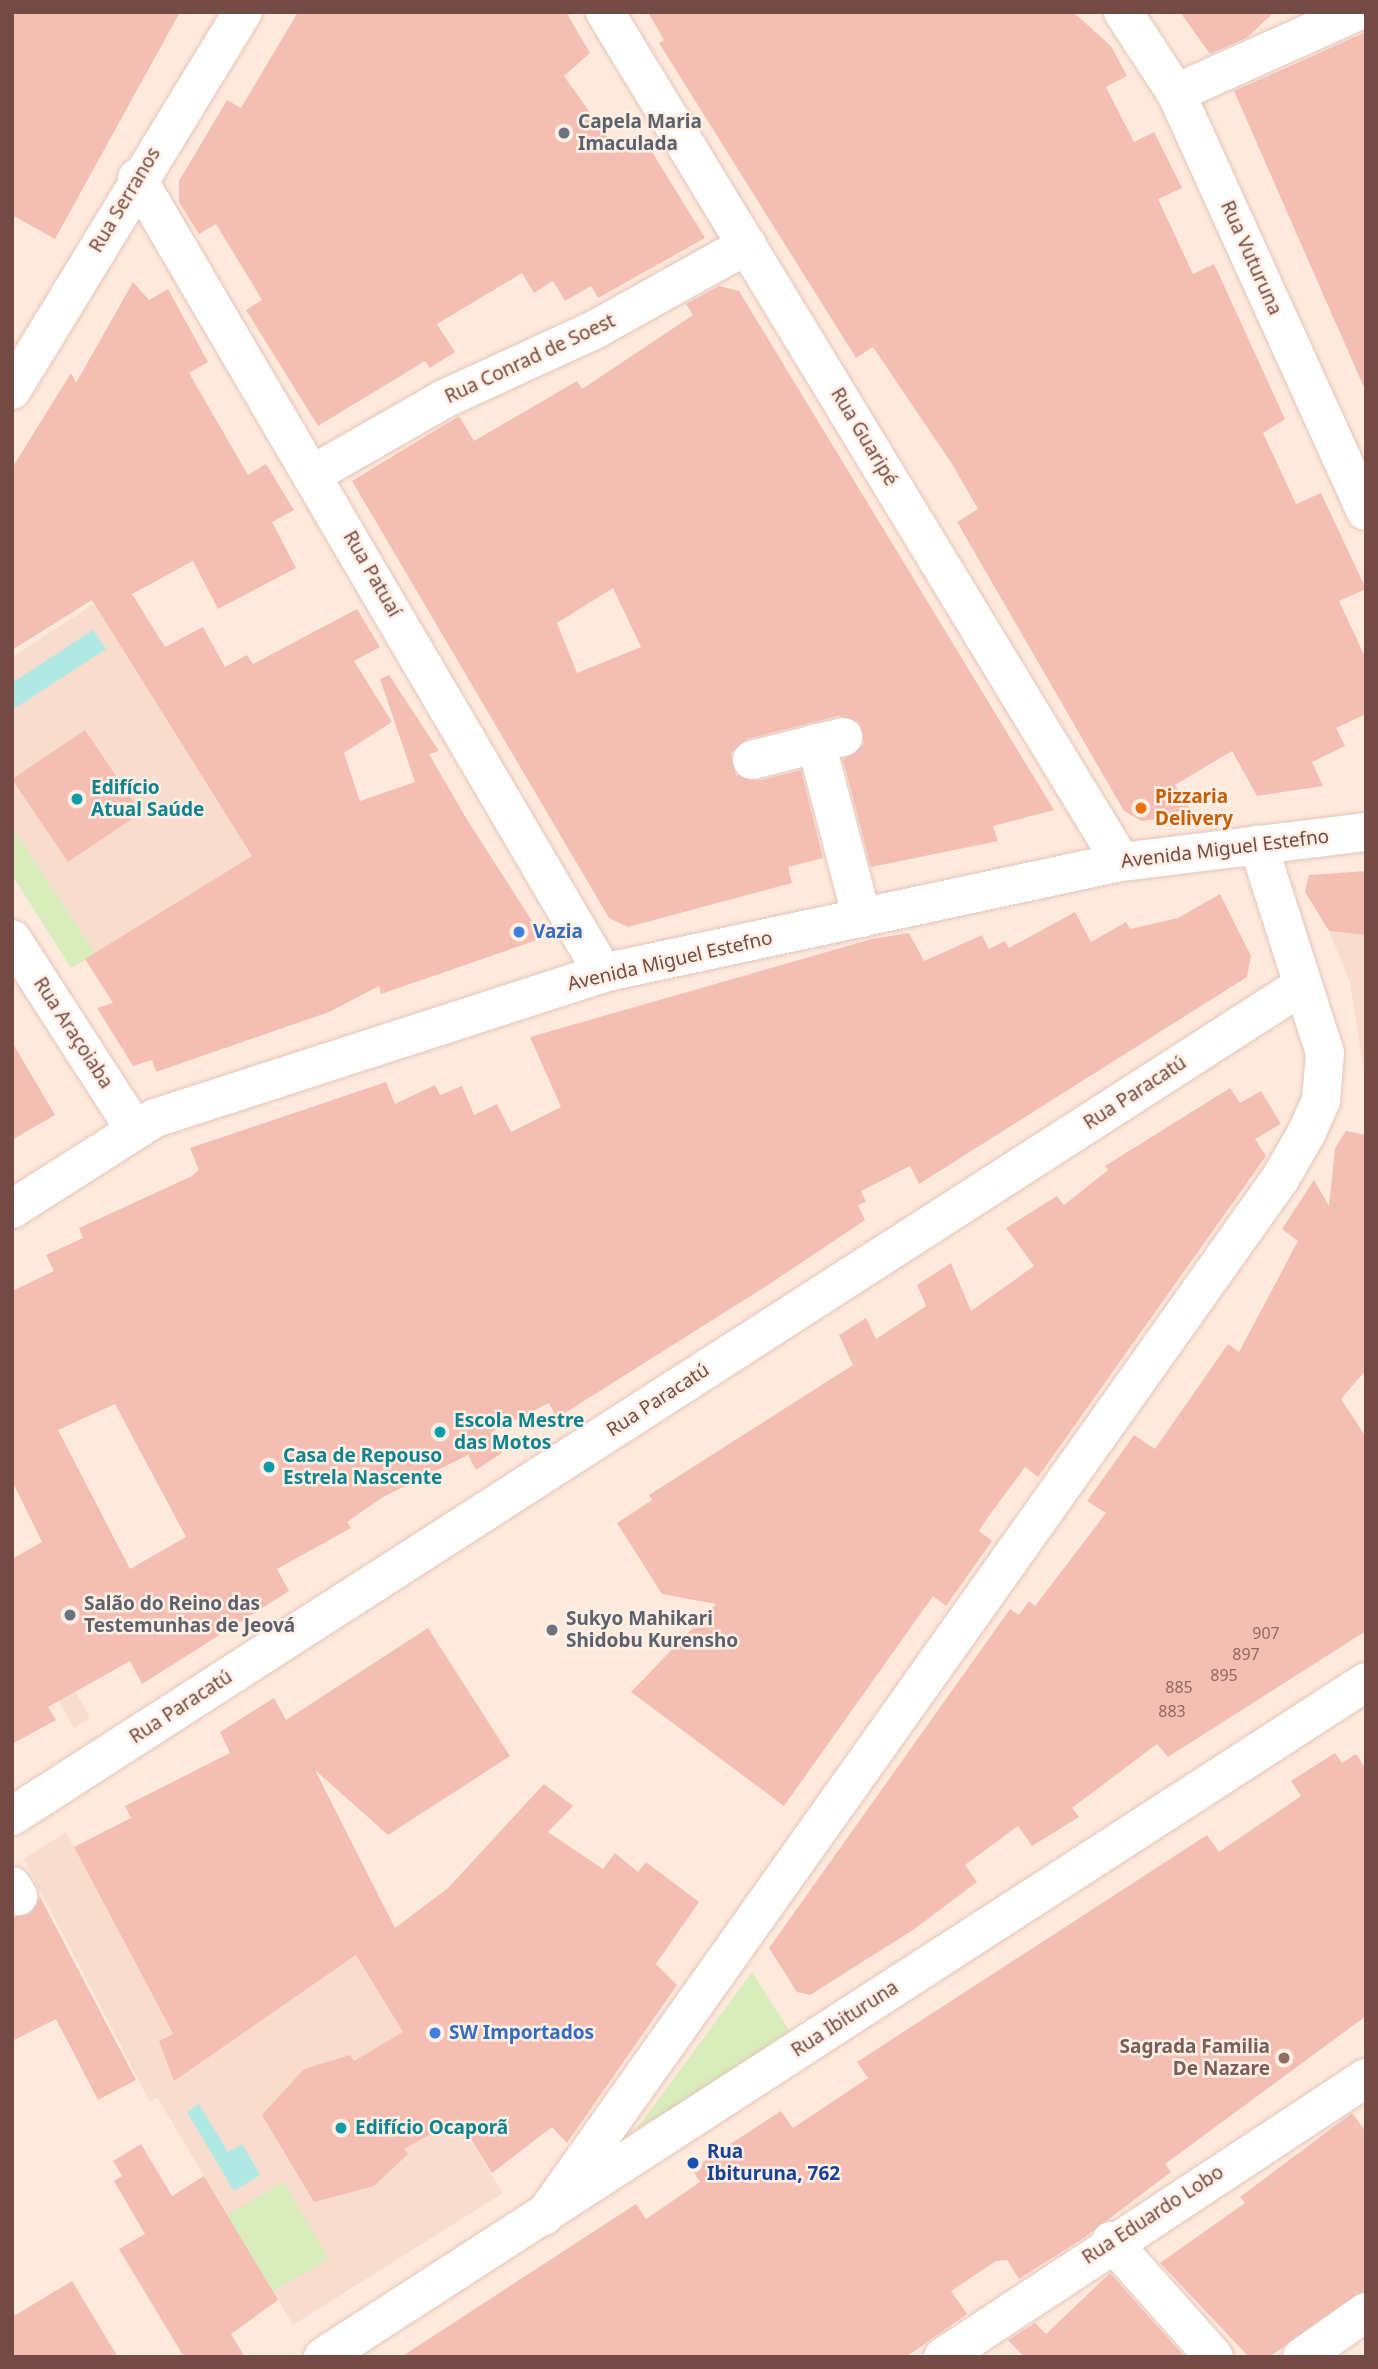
<!DOCTYPE html>
<meta charset="utf-8">
<style>
body{margin:0}
#map{position:relative;width:1378px;height:2369px;overflow:hidden;background:#feeadc;font-family:"Noto Sans",sans-serif}
div>[style]{position:absolute}
[style*='--x']{left:calc(var(--x)*1px);top:calc(var(--y)*1px);width:calc(var(--w)*1px);rotate:calc(var(--a)*1deg)}
.residential>*{inset:0;background:#f8dccd}
.green>*{inset:0;background:#d9ecbb;transform-origin:0 0}
.water>*{inset:0;background:#b0e8e4}
.building>*{inset:0;background:#f5beb2;transform-origin:0 0}
.roads{filter:drop-shadow(0 0 2px #e4c5bb) drop-shadow(0 0 2px #e4c5bb)}
.minor>*{height:38px;margin:-19px;padding:0 19px;transform-origin:19px;border-radius:19px;background:#fff}
.dots>*{width:19px;height:19px;translate:-50% -50%;box-sizing:border-box;border:4px solid #ffefe4;border-radius:50%}
span{translate:-50% -50%;white-space:nowrap;text-align:center;line-height:1.15;-webkit-text-stroke:5px #ffefe4;paint-order:stroke}
.number-label{font-size:16px;color:#946860}
.number-label span{-webkit-text-stroke-width:0}
.worship-label{font-size:19px;color:#5b616d;font-weight:700}
.left{translate:0 -50%;text-align:left}
.street-label{font-size:19px;color:#744b44}
.culture-label{font-size:19px;color:#0d838f;font-weight:700}
.food-label{font-size:19px;color:#c56008;font-weight:700}
.shop-label{font-size:19px;color:#366cbe;font-weight:700}
.education-label{font-size:19px;color:#785e54;font-weight:700}
.right{translate:-100% -50%;text-align:right}
.transit-label{font-size:19px;color:#164399;font-weight:700}
.frame{position:absolute;inset:0;border:14px solid #744b44;pointer-events:none}
</style>
<div id="map">
<div class="residential">
<i style="clip-path:polygon(94px 604px,237px 804px,252px 856px,71px 968px,88px 942px,12px 827px,12px 657px)"></i>
<i style="clip-path:polygon(1329px 931px,1366px 935px,1366px 1086px,1350px 982px)"></i>
<i style="clip-path:polygon(12px 1575px,90px 1718px,74px 1728px,12px 1617px)"></i>
<i style="clip-path:polygon(66px 1832px,191px 2069px,356px 1955px,503px 2193px,293px 2325px,157px 2097px,150px 2102px,24px 1859px)"></i>
</div>
<div class="green">
<i style="clip-path:polygon(12px 827px,95px 953px,71px 968px,12px 875px)"></i>
<i style="clip-path:polygon(752px 1972px,792px 2035px,636px 2130px)"></i>
<i style="left:284px;top:2182px;width:89px;height:66px;rotate:60deg"></i>
</div>
<div class="water">
<i style="clip-path:polygon(93px 630px,106px 649px,12px 710px,12px 683px)"></i>
<i style="clip-path:polygon(199px 2104px,228px 2152px,242px 2144px,260px 2175px,234px 2191px,187px 2112px)"></i>
</div>
<div class="building">
<i style="clip-path:polygon(12px 12px,180px 12px,55px 239px,12px 215px)"></i>
<i style="clip-path:polygon(298px 12px,566px 12px,590px 53px,564px 76px,616px 149px,641px 134px,705px 238px,598px 298px,591px 286px,565px 301px,553px 281px,534px 293px,522px 273px,437px 324px,455px 352px,430px 368px,425px 361px,318px 426px,246px 310px,262px 300px,216px 224px,199px 234px,179px 202px,179px 181px,227px 100px,241px 108px)"></i>
<i style="clip-path:polygon(648px 12px,1073px 12px,1111px 46px,1127px 76px,1106px 87px,1134px 142px,1154px 132px,1182px 188px,1158px 199px,1193px 274px,1214px 264px,1285px 419px,1263px 433px,1296px 504px,1321px 493px,1366px 589px,1339px 601px,1366px 659px,1366px 714px,1336px 728px,1345px 746px,1312px 762px,1323px 786px,1257px 796px,1232px 751px,1175px 785px,1192px 813px,1142px 821px,1124px 811px,957px 522px,978px 509px,952px 464px,873px 347px,856px 358px,659px 43px,664px 40px)"></i>
<i style="clip-path:polygon(1180px 12px,1274px 12px,1248px 37px,1210px 54px)"></i>
<i style="clip-path:polygon(1366px 32px,1366px 392px,1234px 91px)"></i>
<i style="clip-path:polygon(133px 282px,149px 300px,168px 289px,208px 362px,189px 373px,248px 475px,266px 464px,294px 510px,272px 522px,296px 568px,218px 609px,193px 561px,132px 594px,165px 647px,203px 627px,225px 667px,247px 655px,253px 664px,357px 609px,380px 647px,354px 661px,392px 722px,344px 753px,360px 801px,415px 782px,380px 679px,389px 675px,439px 751px,429px 754px,466px 818px,543px 938px,381px 994px,379px 986px,329px 1012px,156px 1072px,152px 1060px,133px 1066px,97px 1008px,113px 1003px,85px 959px,252px 856px,92px 600px,12px 650px,12px 468px,71px 373px,76px 383px)"></i>
<i style="clip-path:polygon(evenodd,719px 286px,739px 291px,1054px 810px,993px 826px,998px 841px,871px 867px,843px 760px,864px 744px,859px 722px,838px 716px,747px 739px,731px 753px,736px 775px,757px 781px,801px 770px,823px 858px,788px 867px,792px 883px,628px 927px,609px 918px,352px 481px,459px 416px,474px 441px,577px 381px,582px 389px,693px 315px,686px 304px,719px 286px,613px 588px,641px 647px,577px 673px,557px 623px,613px 588px)"></i>
<i style="left:85px;top:730px;width:100px;height:88px;rotate:56deg"></i>
<i style="clip-path:polygon(1366px 871px,1366px 935px,1329px 931px,1305px 892px,1309px 875px)"></i>
<i style="clip-path:polygon(evenodd,1220px 894px,1251px 956px,1247px 977px,919px 1184px,910px 1166px,861px 1191px,866px 1202px,858px 1205px,865px 1220px,768px 1285px,557px 1418px,549px 1403px,492px 1432px,502px 1453px,476px 1470px,468px 1455px,383px 1497px,347px 1522px,351px 1528px,277px 1569px,289px 1591px,142px 1684px,130px 1661px,48px 1707px,56px 1720px,12px 1744px,12px 1559px,42px 1542px,12px 1481px,12px 1291px,54px 1271px,46px 1255px,83px 1238px,79px 1228px,192px 1176px,199px 1170px,190px 1148px,386px 1082px,395px 1104px,435px 1085px,440px 1095px,462px 1086px,474px 1115px,497px 1104px,511px 1132px,561px 1107px,530px 1037px,872px 939px,909px 933px,924px 961px,982px 935px,989px 949px,1005px 941px,1009px 948px,1075px 912px,1091px 942px,1126px 922px,1130px 929px,1178px 918px,1220px 894px,115px 1404px,186px 1537px,130px 1569px,58px 1430px,115px 1404px)"></i>
<i style="clip-path:polygon(12px 1042px,55px 1115px,12px 1140px)"></i>
<i style="clip-path:polygon(1230px 1088px,1240px 1103px,1261px 1091px,1281px 1124px,1255px 1139px,1266px 1156px,1038px 1477px,1025px 1467px,989px 1516px,979px 1531px,992px 1541px,946px 1606px,933px 1596px,784px 1806px,631px 1692px,716px 1604px,662px 1594px,617px 1523px,652px 1500px,649px 1495px,853px 1365px,839px 1335px,866px 1318px,876px 1339px,926px 1306px,917px 1285px,951px 1263px,971px 1311px,1034px 1266px,1006px 1228px,1057px 1196px,1064px 1205px,1108px 1170px,1105px 1166px)"></i>
<i style="clip-path:polygon(1346px 1131px,1366px 1135px,1366px 1370px,1341px 1399px,1366px 1437px,1366px 1631px,1168px 1757px,1157px 1744px,1072px 1808px,1079px 1817px,1032px 1846px,1018px 1826px,965px 1865px,977px 1882px,913px 1930px,810px 1995px,797px 1992px,769px 1948px,1010px 1609px,1019px 1615px,1029px 1601px,1035px 1606px,1106px 1513px,1087px 1501px,1134px 1435px,1155px 1449px,1228px 1344px,1239px 1352px,1298px 1241px,1282px 1229px,1314px 1180px,1329px 1206px,1335px 1148px)"></i>
<i style="clip-path:polygon(428px 1628px,510px 1756px,388px 1835px,315px 1770px,395px 1928px,448px 1888px,544px 1784px,573px 1806px,548px 1832px,603px 1869px,615px 1853px,638px 1872px,646px 1862px,699px 1902px,656px 1964px,677px 1985px,567px 2143px,552px 2127px,492px 2173px,458px 2119px,404px 2149px,408px 2154px,374px 2186px,314px 2202px,262px 2115px,304px 2069px,350px 2055px,354px 2061px,403px 2032px,356px 1955px,174px 2081px,159px 2041px,173px 2034px,74px 1847px,131px 1818px,125px 1806px,230px 1753px,220px 1732px,274px 1698px,286px 1720px)"></i>
<i style="clip-path:polygon(1335px 1753px,1342px 1763px,1356px 1754px,1366px 1769px,1366px 2016px,1165px 2164px,1171px 2172px,1085px 2237px,1019px 2279px,1007px 2260px,996px 2261px,951px 2291px,967px 2314px,906px 2357px,401px 2357px,636px 2204px,646px 2219px,700px 2182px,692px 2169px,781px 2111px,793px 2128px,868px 2078px,857px 2062px,1207px 1835px,1219px 1852px,1301px 1796px,1291px 1781px)"></i>
<i style="clip-path:polygon(40px 1897px,136px 2080px,98px 2100px,56px 2019px,12px 2041px,12px 1916px,30px 1914px)"></i>
<i style="clip-path:polygon(1352px 2113px,1366px 2132px,1366px 2290px,1269px 2357px,1249px 2357px,1160px 2263px,1245px 2203px,1240px 2197px)"></i>
<i style="clip-path:polygon(141px 2144px,172px 2196px,204px 2176px,278px 2300px,231px 2334px,245px 2357px,184px 2357px,119px 2249px,145px 2234px,114px 2181px,122px 2176px,113px 2161px)"></i>
<i style="clip-path:polygon(1110px 2273px,1185px 2357px,1024px 2357px,1008px 2340px,1035px 2323px,1046px 2334px)"></i>
<i style="clip-path:polygon(72px 2281px,118px 2357px,12px 2357px,12px 2317px)"></i>
</div>
<div class="roads">
<div class="minor">
<i style="--x:605;--y:12;--w:994;--a:58.74"></i>
<i style="--x:1123;--y:12;--w:97;--a:56.8"></i>
<i style="--x:1176;--y:93;--w:459;--a:65.6"></i>
<i style="--x:1176;--y:93;--w:197;--a:-24.2"></i>
<i style="--x:137;--y:178;--w:922;--a:59.62"></i>
<i style="--x:12;--y:390;--w:443;--a:-58.6"></i>
<i style="--x:313;--y:474;--w:151;--a:-29.8"></i>
<i style="--x:444;--y:399;--w:167;--a:-24.7"></i>
<i style="--x:596;--y:329;--w:173;--a:-29.1"></i>
<i style="--x:816;--y:743;--w:181;--a:75.3"></i>
<i style="--x:752;--y:760;--w:94;--a:-14.2"></i>
<i style="--x:12;--y:939;--w:224;--a:57.2"></i>
<i style="--x:12;--y:1209;--w:169;--a:-32.5"></i>
<i style="--x:155;--y:1118;--w:471;--a:-17.9"></i>
<i style="--x:603;--y:973;--w:530;--a:-12.09"></i>
<i style="--x:1121;--y:862;--w:247;--a:-7"></i>
<i style="--x:12;--y:1816;--w:1535;--a:-32.77"></i>
<i style="--x:12;--y:1886;--w:12;--a:59"></i>
<i style="--x:544;--y:2216;--w:1272;--a:-54.64"></i>
<i style="--x:1280;--y:1179;--w:54;--a:-60.1"></i>
<i style="--x:1307;--y:1132;--w:35;--a:-66"></i>
<i style="--x:1321;--y:1100;--w:47;--a:-85.1"></i>
<i style="--x:1325;--y:1053;--w:219;--a:-107.8"></i>
<i style="--x:1111;--y:2241;--w:155;--a:48.4"></i>
<i style="--x:323;--y:2357;--w:1242;--a:-32.91"></i>
<i style="--x:943;--y:2357;--w:507;--a:-33.41"></i>
<i style="--x:1302;--y:2357;--w:78;--a:-35.1"></i>
</div>
</div>
<div class="dots">
<i style="left:564px;top:133px;background:#6b7280"></i>
<i style="left:77px;top:799px;background:#0f9aa8"></i>
<i style="left:1141px;top:808px;background:#e8710a"></i>
<i style="left:519px;top:932px;background:#3f7fe0"></i>
<i style="left:440px;top:1432px;background:#0f9aa8"></i>
<i style="left:269px;top:1467px;background:#0f9aa8"></i>
<i style="left:70px;top:1615px;background:#6b7280"></i>
<i style="left:552px;top:1630px;background:#6b7280"></i>
<i style="left:435px;top:2033px;background:#3f7fe0"></i>
<i style="left:1284px;top:2058px;background:#8d6e63"></i>
<i style="left:341px;top:2128px;background:#0f9aa8"></i>
<i style="left:693px;top:2163px;background:#1a4fb4"></i>
</div>
<div class="number-label">
<span style="left:1266px;top:1633px">907</span>
<span style="left:1246px;top:1654px">897</span>
<span style="left:1224px;top:1675px">895</span>
<span style="left:1179px;top:1687px">885</span>
<span style="left:1172px;top:1711px">883</span>
</div>
<div class="worship-label">
<span class="left" style="left:578px;top:133px">Capela Maria<br>Imaculada</span>
<span class="left" style="left:84px;top:1615px">Salão do Reino das<br>Testemunhas de Jeová</span>
<span class="left" style="left:566px;top:1630px">Sukyo Mahikari<br>Shidobu Kurensho</span>
</div>
<div class="street-label">
<span style="left:125px;top:200px;rotate:-59deg">Rua Serranos</span>
<span style="left:1251px;top:258px;rotate:66deg">Rua Vuturuna</span>
<span style="left:530px;top:359px;rotate:-25deg">Rua Conrad de Soest</span>
<span style="left:864px;top:437px;rotate:59deg">Rua Guaripé</span>
<span style="left:372px;top:574px;rotate:60deg">Rua Patuaí</span>
<span style="left:1225px;top:849px;rotate:-7deg">Avenida Miguel Estefno</span>
<span style="left:670px;top:961px;rotate:-13deg">Avenida Miguel Estefno</span>
<span style="left:73px;top:1033px;rotate:57deg">Rua Araçoiaba</span>
<span style="left:1135px;top:1093px;rotate:-33deg">Rua Paracatú</span>
<span style="left:658px;top:1400px;rotate:-33deg">Rua Paracatú</span>
<span style="left:181px;top:1707px;rotate:-33deg">Rua Paracatú</span>
<span style="left:845px;top:2019px;rotate:-33deg">Rua Ibituruna</span>
<span style="left:1153px;top:2215px;rotate:-33deg">Rua Eduardo Lobo</span>
</div>
<div class="culture-label">
<span class="left" style="left:91px;top:799px">Edifício<br>Atual Saúde</span>
<span class="left" style="left:454px;top:1432px">Escola Mestre<br>das Motos</span>
<span class="left" style="left:283px;top:1467px">Casa de Repouso<br>Estrela Nascente</span>
<span class="left" style="left:355px;top:2128px">Edifício Ocaporã</span>
</div>
<div class="food-label">
<span class="left" style="left:1155px;top:808px">Pizzaria<br>Delivery</span>
</div>
<div class="shop-label">
<span class="left" style="left:533px;top:932px">Vazia</span>
<span class="left" style="left:449px;top:2033px">SW Importados</span>
</div>
<div class="education-label">
<span class="right" style="left:1270px;top:2058px">Sagrada Familia<br>De Nazare</span>
</div>
<div class="transit-label">
<span class="left" style="left:707px;top:2163px">Rua<br>Ibituruna, 762</span>
</div>
<div class="frame"></div>
</div>
